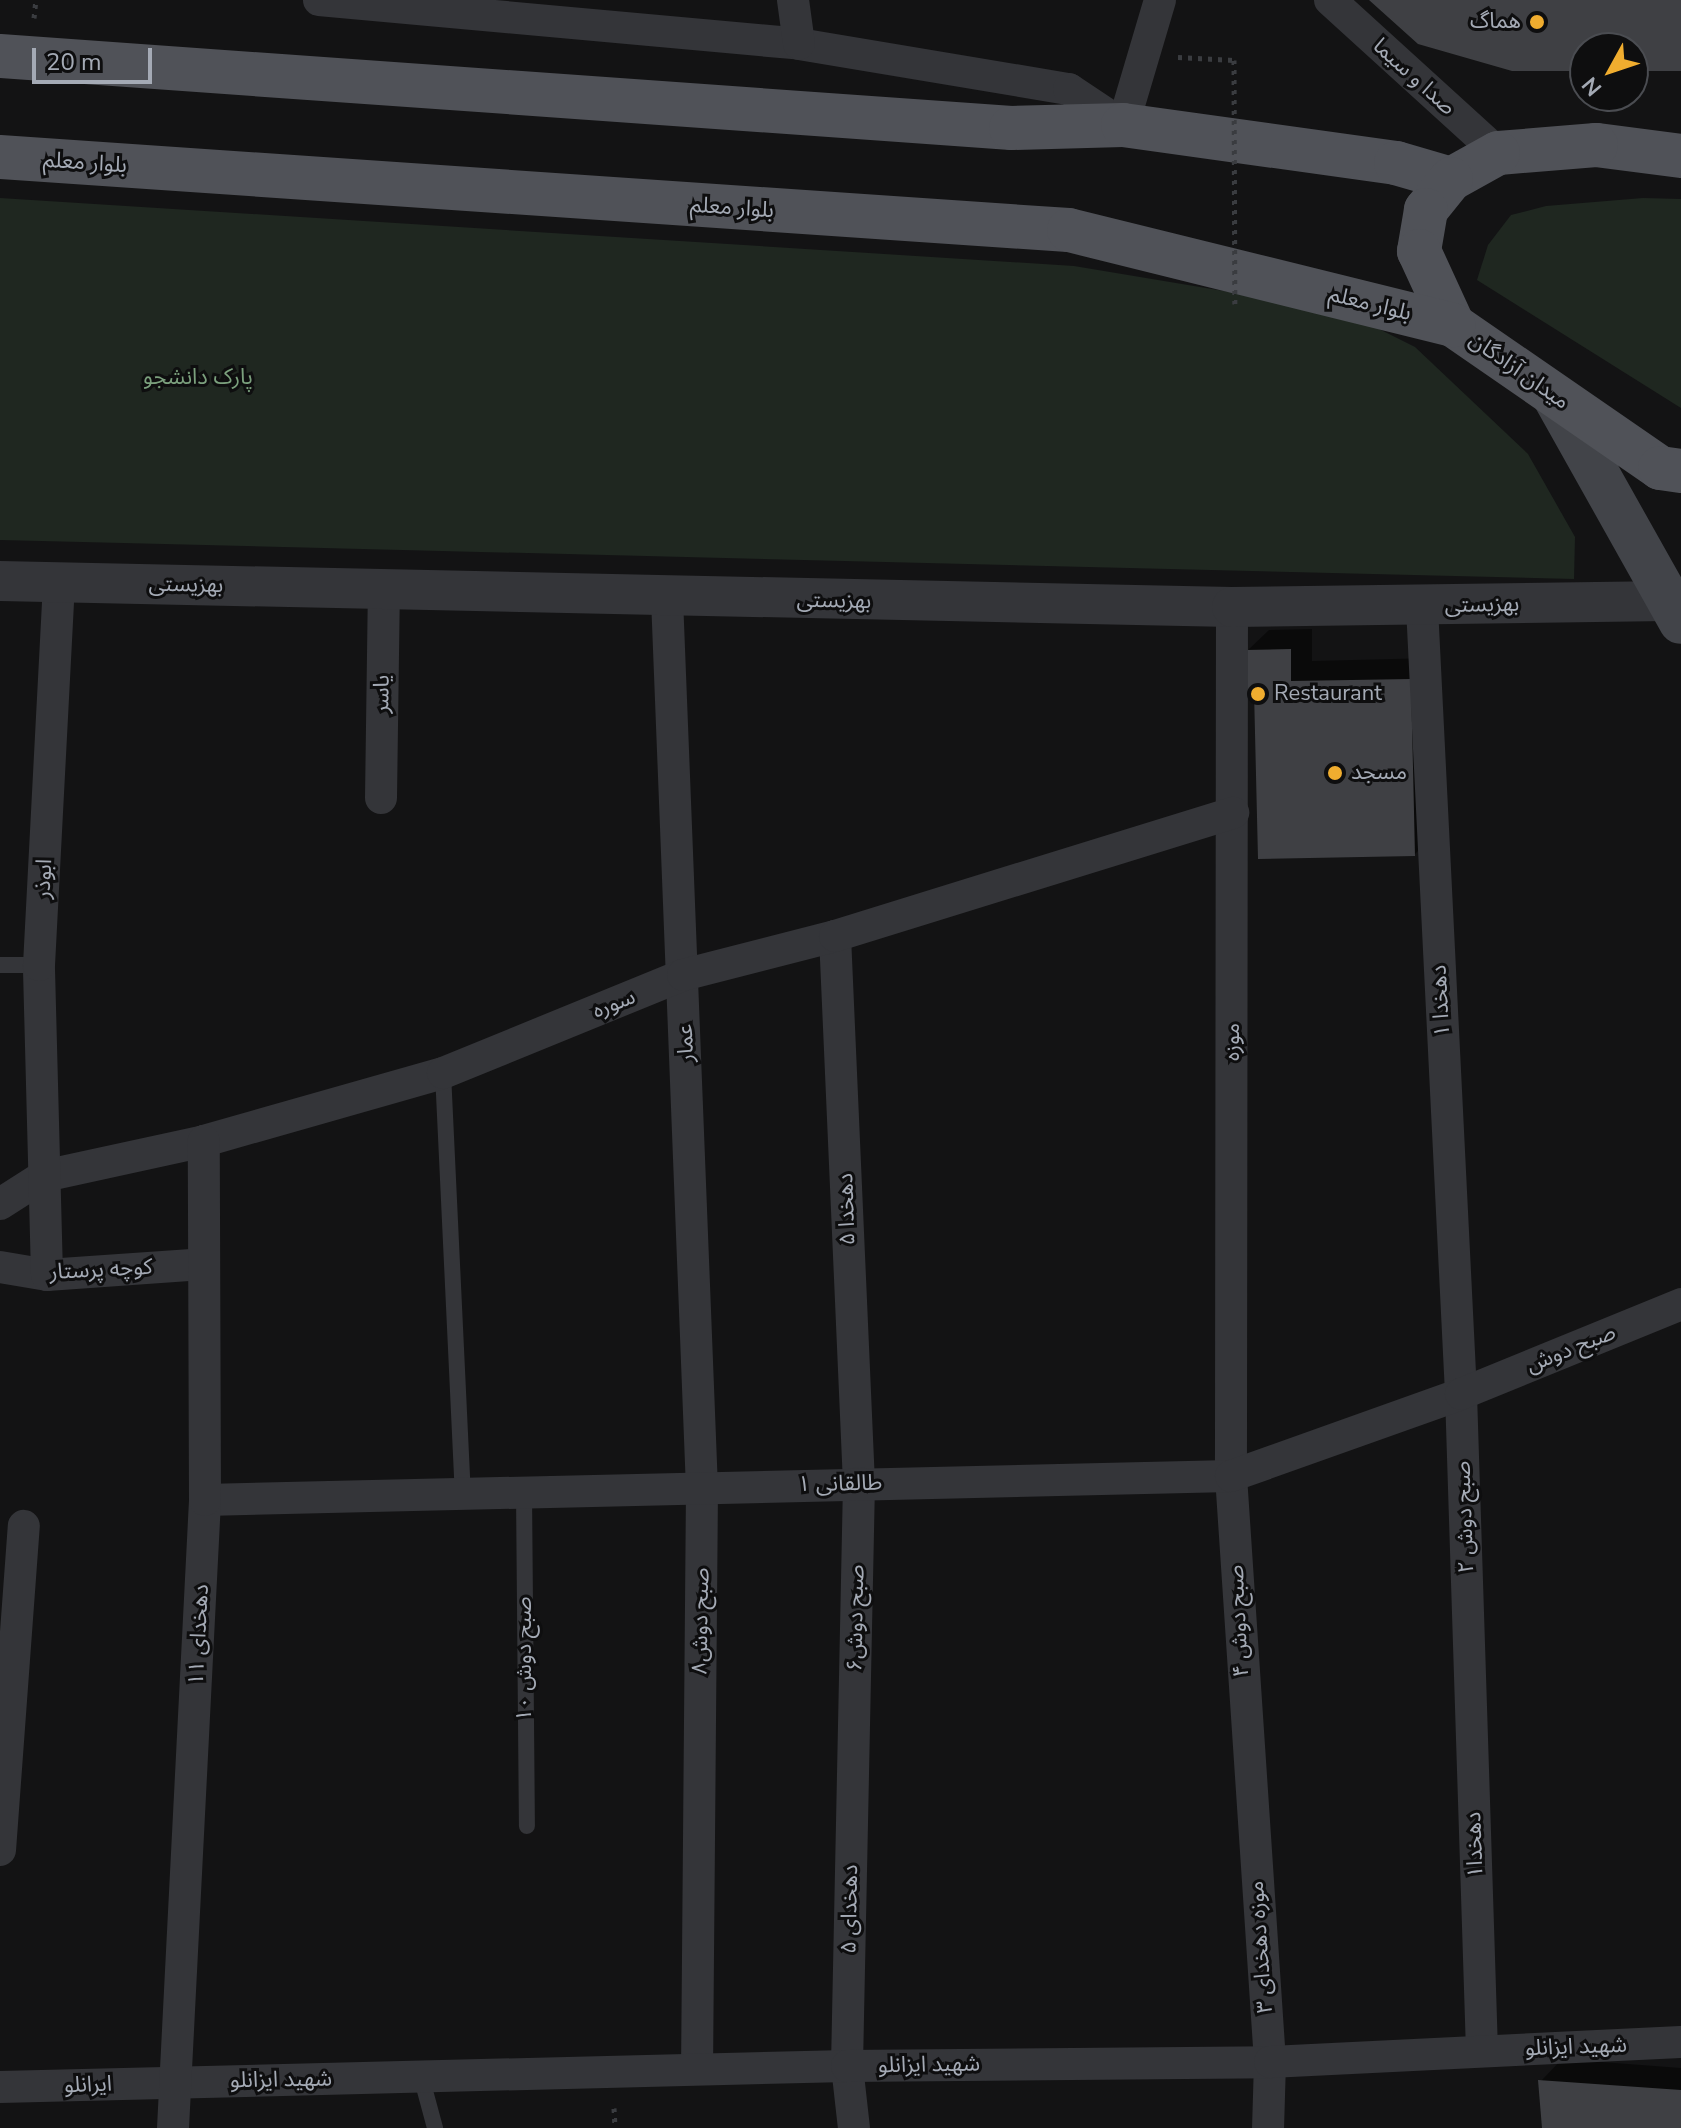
<!DOCTYPE html>
<meta charset="utf-8">
<style>
body{margin:0}
#map{position:relative;width:1681px;height:2128px;overflow:hidden;background:#131314;font-family:"Nunito Sans","Noto Sans Arabic",sans-serif}
div>[style]{position:absolute}
[style*='--x']{left:calc(var(--x)*1px);top:calc(var(--y)*1px);width:calc(var(--w)*1px);rotate:calc(var(--a)*1deg)}
.green>*{inset:0;background:#1f2720}
.shadow>*{inset:0;background:#0007}
.building>*{inset:0;background:#3f4044}
.path>*{height:5px;margin-top:-2.5px;transform-origin:0;background:repeating-linear-gradient(90deg,#3a3c40 0 4px,transparent 0 10px)}
.service>*{height:16px;margin:-8px;padding:0 8px;transform-origin:8px;border-radius:8px;background:#343539}
.minor>*{height:32px;margin:-16px;padding:0 16px;transform-origin:16px;border-radius:16px;background:#343539}
.tertiary>*{height:40px;margin:-20px;padding:0 20px;transform-origin:20px;border-radius:20px;background:#343539}
.secondary>*{height:44px;margin:-22px;padding:0 22px;transform-origin:22px;border-radius:22px;background:#424449}
.primary>*{height:44px;margin:-22px;padding:0 22px;transform-origin:22px;border-radius:22px;background:#505258}
.path-bridge>*{height:5px;margin-top:-2.5px;transform-origin:0;background:repeating-linear-gradient(90deg,#3a3c40 0 4px,transparent 0 10px)}
.dots>*{width:22px;height:22px;translate:-50% -50%;box-sizing:border-box;border:4px solid #0e0e0f;border-radius:50%}
span{translate:-50% -50%;white-space:nowrap;text-align:center;line-height:1.15;-webkit-text-stroke:6px #0e0e0f;paint-order:stroke}
.poi-label{font-size:22px;color:#a4aab5}
.right{translate:-100% -50%;text-align:right}
.left{translate:0 -50%;text-align:left}
.street-label{font-size:22px;color:#a4aab5}
.park-label{font-size:22px;color:#7ba07d}
.north{position:absolute;left:1569px;top:32px;width:80px;height:80px;box-sizing:border-box;background:#0e0e0f;border:2px solid #4a4c51;border-radius:50%;rotate:230deg;font-size:22px;font-weight:700;line-height:32px;text-align:center;color:#a4aab5}
.north::after{content:'';display:block;margin:auto;width:28px;height:36px;background:#f0ad2f;clip-path:polygon(50% 0,100% 100%,50% 72%,0 100%)}
.scale{position:absolute;left:32px;top:48px;width:120px;height:36px;box-sizing:border-box;border:4px solid #a4aab5;border-top:0;padding-left:10px;font-size:24px;line-height:28px;white-space:nowrap;color:#a4aab5;-webkit-text-stroke:6px #0e0e0f;paint-order:stroke}
</style>
<div id="map">
<div class="green">
<i style="clip-path:polygon(0 198px,1074px 266px,1343px 311px,1415px 347px,1528px 454px,1575px 537px,1574px 579px,0 540px)"></i>
<i style="clip-path:polygon(1643px 198px,1681px 199px,1681px 408px,1477px 280px,1488px 245px,1511px 215px,1546px 206px)"></i>
</div>
<div class="shadow">
<i style="clip-path:polygon(1312px 629px,1312px 661px,1432px 658px,1436px 833px,1415px 854px,1256px 689px,1247px 651px,1269px 630px)"></i>
<i style="clip-path:polygon(1562px 2059px,1681px 2068px,1681px 2128px,1544px 2128px,1541px 2081px)"></i>
</div>
<div class="building">
<i style="clip-path:polygon(1369px 0,1681px 0,1681px 71px,1633px 71px,1633px 48px,1585px 48px,1585px 71px,1512px 71px,1418px 44px)"></i>
<i style="clip-path:polygon(1291px 649px,1291px 681px,1411px 679px,1415px 856px,1258px 859px,1254px 691px,1246px 691px,1245px 650px)"></i>
<i style="clip-path:polygon(1538px 2080px,1681px 2090px,1681px 2128px,1542px 2128px)"></i>
</div>
<div class="path">
<i style="--x:34;--y:18;--w:18;--a:-84"></i>
<i style="--x:1178;--y:57;--w:56;--a:3.1"></i>
<i style="--x:614;--y:2108;--w:20;--a:87"></i>
</div>
<div class="service">
<i style="--x:0;--y:965;--w:39;--a:0"></i>
<i style="--x:443;--y:1073;--w:421;--a:87.3"></i>
<i style="--x:524;--y:1492;--w:334;--a:89.5"></i>
<i style="--x:421;--y:2076;--w:54;--a:74.9"></i>
</div>
<div class="minor">
<i style="--x:319;--y:0;--w:482;--a:5.2"></i>
<i style="--x:799;--y:44;--w:274;--a:9.5"></i>
<i style="--x:1069;--y:89;--w:65;--a:33.7"></i>
<i style="--x:1123;--y:125;--w:130;--a:-73.5"></i>
<i style="--x:793;--y:0;--w:44;--a:82.2"></i>
<i style="--x:1330;--y:0;--w:227;--a:42.3"></i>
<i style="--x:667;--y:598;--w:891;--a:87.75"></i>
<i style="--x:702;--y:1488;--w:581;--a:90.49"></i>
<i style="--x:1232;--y:607;--w:869;--a:90.07"></i>
<i style="--x:1231;--y:1476;--w:587;--a:86.19"></i>
<i style="--x:1270;--y:2062;--w:66;--a:91.7"></i>
<i style="--x:1422;--y:607;--w:788;--a:87.16"></i>
<i style="--x:1461;--y:1394;--w:656;--a:88.17"></i>
<i style="--x:381;--y:798;--w:208;--a:-89.2"></i>
<i style="--x:835;--y:936;--w:548;--a:87.49"></i>
<i style="--x:859;--y:1483;--w:583;--a:91.18"></i>
<i style="--x:847;--y:2066;--w:62;--a:83.6"></i>
<i style="--x:0;--y:1204;--w:52;--a:-32.5"></i>
<i style="--x:44;--y:1176;--w:164;--a:-12.3"></i>
<i style="--x:204;--y:1141;--w:248;--a:-15.9"></i>
<i style="--x:443;--y:1073;--w:259;--a:-22.2"></i>
<i style="--x:683;--y:975;--w:157;--a:-14.4"></i>
<i style="--x:835;--y:936;--w:417;--a:-17.2"></i>
<i style="--x:0;--y:1267;--w:48;--a:9.7"></i>
<i style="--x:47;--y:1275;--w:156;--a:-4"></i>
<i style="--x:47;--y:1275;--w:310;--a:-91.5"></i>
<i style="--x:39;--y:965;--w:384;--a:-87"></i>
<i style="--x:205;--y:1500;--w:1026;--a:-1.34"></i>
<i style="--x:1231;--y:1476;--w:244;--a:-19.6"></i>
<i style="--x:1461;--y:1394;--w:238;--a:-22.2"></i>
<i style="--x:0;--y:1850;--w:325;--a:-85.8"></i>
<i style="--x:0;--y:2087;--w:847;--a:-1.42"></i>
<i style="--x:847;--y:2066;--w:423;--a:-0.5"></i>
<i style="--x:1270;--y:2062;--w:411;--a:-2.8"></i>
<i style="--x:173;--y:2128;--w:629;--a:-87.08"></i>
<i style="--x:205;--y:1500;--w:359;--a:-90.2"></i>
</div>
<div class="tertiary">
<i style="--x:0;--y:581;--w:1232;--a:1.21"></i>
<i style="--x:1232;--y:607;--w:436;--a:-0.8"></i>
</div>
<div class="secondary">
<i style="--x:1554;--y:396;--w:259;--a:60.7"></i>
</div>
<div class="primary">
<i style="--x:0;--y:56;--w:1014;--a:4.07"></i>
<i style="--x:1011;--y:128;--w:112;--a:-1.5"></i>
<i style="--x:1123;--y:125;--w:276;--a:7.9"></i>
<i style="--x:1396;--y:163;--w:57;--a:16.2"></i>
<i style="--x:1681;--y:156;--w:86;--a:-172.6"></i>
<i style="--x:1596;--y:145;--w:98;--a:175.3"></i>
<i style="--x:1498;--y:153;--w:54;--a:151"></i>
<i style="--x:1451;--y:179;--w:40;--a:129"></i>
<i style="--x:1426;--y:210;--w:42;--a:99.7"></i>
<i style="--x:1419;--y:251;--w:81;--a:65.3"></i>
<i style="--x:1453;--y:325;--w:252;--a:34.6"></i>
<i style="--x:1660;--y:468;--w:21;--a:8"></i>
<i style="--x:0;--y:157;--w:1071;--a:3.91"></i>
<i style="--x:1069;--y:230;--w:396;--a:13.9"></i>
</div>
<div class="path-bridge">
<i style="--x:1234;--y:60;--w:244;--a:89.8"></i>
</div>
<div class="dots">
<i style="left:1537px;top:22px;background:#f0ad2f"></i>
<i style="left:1258px;top:694px;background:#f0ad2f"></i>
<i style="left:1335px;top:773px;background:#f0ad2f"></i>
</div>
<div class="poi-label">
<span class="right" style="left:1521px;top:22px">هماگ</span>
<span class="left" style="left:1274px;top:694px">Restaurant</span>
<span class="left" style="left:1351px;top:773px">مسجد</span>
</div>
<div class="street-label">
<span style="left:1414px;top:77px;rotate:42deg">صدا و سیما</span>
<span style="left:85px;top:163px;rotate:4deg">بلوار معلم</span>
<span style="left:732px;top:208px;rotate:4deg">بلوار معلم</span>
<span style="left:1370px;top:304px;rotate:14deg">بلوار معلم</span>
<span style="left:1519px;top:371px;rotate:35deg">میدان آزادگان</span>
<span style="left:186px;top:585px;rotate:1deg">بهزیستی</span>
<span style="left:834px;top:601px;rotate:1deg">بهزیستی</span>
<span style="left:1482px;top:605px;rotate:-1deg">بهزیستی</span>
<span style="left:382px;top:694px;rotate:-89deg">یاسر</span>
<span style="left:44px;top:879px;rotate:-87deg">ابوذر</span>
<span style="left:1441px;top:1001px;rotate:-93deg">دهخدا ۱</span>
<span style="left:614px;top:1004px;rotate:-22deg">سوره</span>
<span style="left:1233px;top:1042px;rotate:-90deg">موزه</span>
<span style="left:686px;top:1043px;rotate:-92deg">عمار</span>
<span style="left:847px;top:1209px;rotate:-92deg">دهخدا ۵</span>
<span style="left:101px;top:1270px;rotate:-3deg">کوچه پرستار</span>
<span style="left:1571px;top:1349px;rotate:-22deg">صبح دوش</span>
<span style="left:840px;top:1484px;rotate:-1deg">طالقانی ۱</span>
<span style="left:1465px;top:1517px;rotate:-92deg">صبح دوش ۲</span>
<span style="left:856px;top:1618px;rotate:-89deg">صبح دوش۶</span>
<span style="left:701px;top:1621px;rotate:-89deg">صبح دوش۸</span>
<span style="left:1239px;top:1621px;rotate:-93deg">صبح دوش ۴</span>
<span style="left:199px;top:1635px;rotate:-87deg">دهخدای ۱۱</span>
<span style="left:525px;top:1659px;rotate:-90deg">صبح دوش ۱۰</span>
<span style="left:1475px;top:1845px;rotate:-92deg">دهخدا۱</span>
<span style="left:850px;top:1909px;rotate:-89deg">دهخدای ۵</span>
<span style="left:1261px;top:1947px;rotate:-94deg">موزه دهخدای ۳</span>
<span style="left:1576px;top:2047px;rotate:-2deg">شهید ایزانلو</span>
<span style="left:929px;top:2065px;rotate:-1deg">شهید ایزانلو</span>
<span style="left:281px;top:2080px;rotate:-1deg">شهید ایزانلو</span>
<span style="left:88px;top:2085px;rotate:-2deg">ایرانلو</span>
</div>
<div class="park-label">
<span style="left:198px;top:378px">پارک دانشجو</span>
</div>
<div class="north">N</div>
<div class="scale">20 m</div>
</div>
